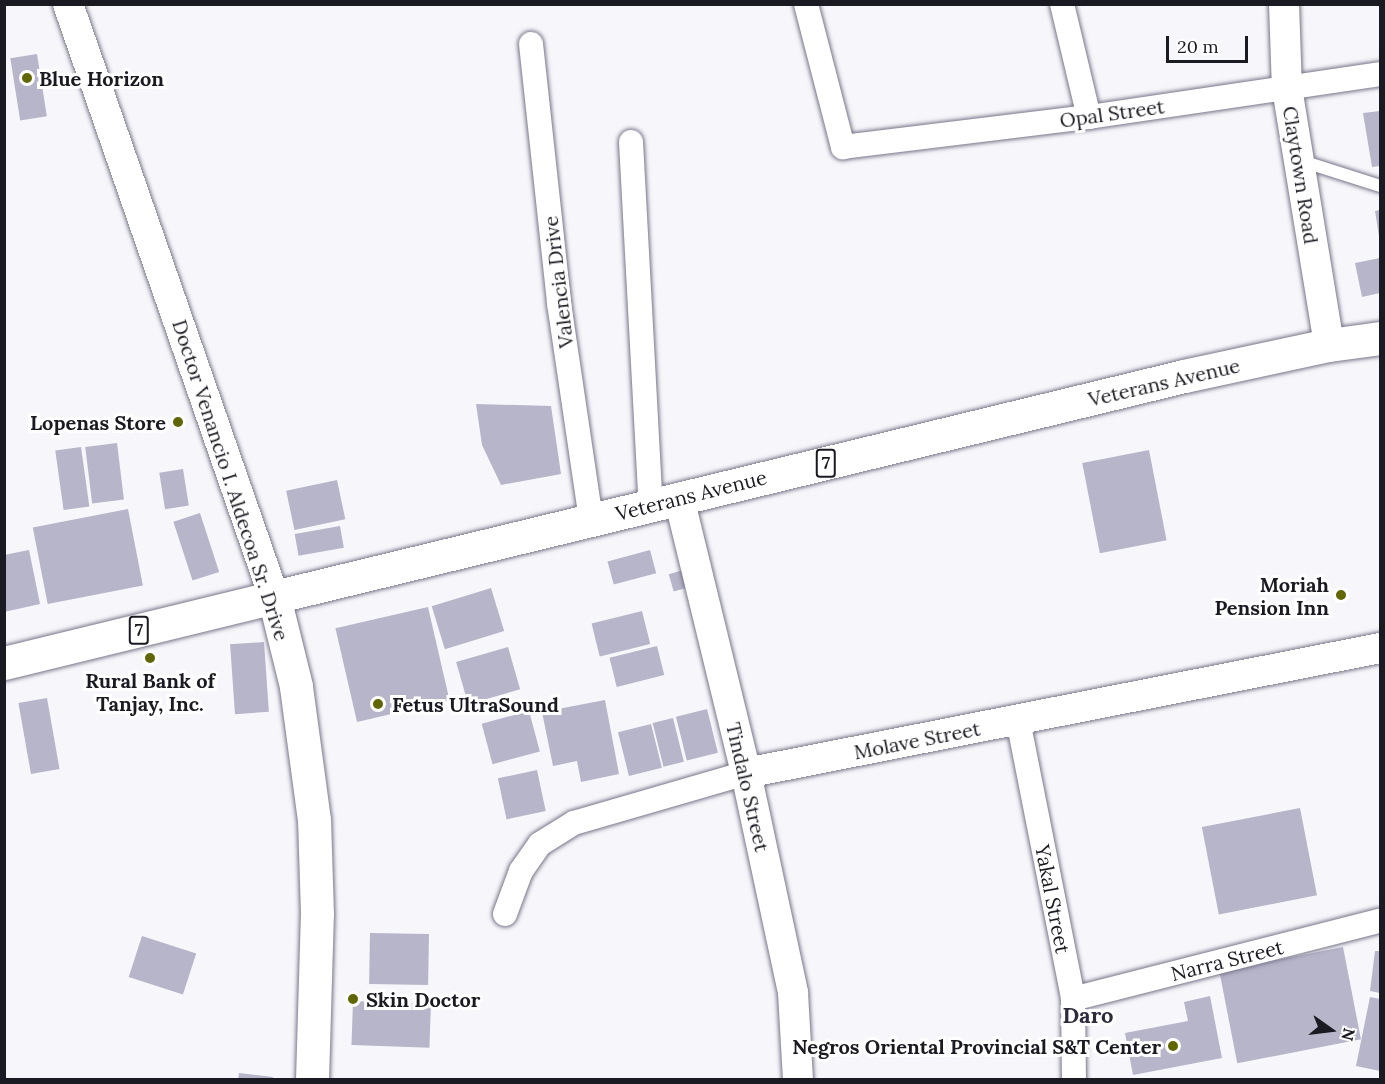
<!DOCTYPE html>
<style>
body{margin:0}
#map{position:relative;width:1385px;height:1084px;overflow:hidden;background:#f7f7fb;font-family:Lora,serif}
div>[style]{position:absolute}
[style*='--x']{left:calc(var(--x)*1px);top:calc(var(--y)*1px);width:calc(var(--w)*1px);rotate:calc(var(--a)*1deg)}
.building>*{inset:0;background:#b6b5ca;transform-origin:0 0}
.roads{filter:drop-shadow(0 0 2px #78768a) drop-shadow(0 0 2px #78768a)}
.service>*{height:12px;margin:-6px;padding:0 6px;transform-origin:6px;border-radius:6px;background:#fff}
.minor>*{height:24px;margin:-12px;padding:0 12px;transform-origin:12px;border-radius:12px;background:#fff}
.tertiary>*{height:30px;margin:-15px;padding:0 15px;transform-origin:15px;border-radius:15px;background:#fff}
.primary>*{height:33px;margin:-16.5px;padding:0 16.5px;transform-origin:16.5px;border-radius:16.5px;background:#fff}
.trunk>*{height:33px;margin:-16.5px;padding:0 16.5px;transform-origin:16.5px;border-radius:16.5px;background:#fff}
.dots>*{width:16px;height:16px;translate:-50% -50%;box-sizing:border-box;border:3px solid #fff;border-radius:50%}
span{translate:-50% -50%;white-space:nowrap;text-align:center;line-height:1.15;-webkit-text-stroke:6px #fff;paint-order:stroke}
.shield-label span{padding:2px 4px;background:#fff;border:2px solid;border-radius:4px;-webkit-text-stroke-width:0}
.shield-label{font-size:18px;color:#1a1a22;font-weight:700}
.poi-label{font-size:20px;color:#1a1a22;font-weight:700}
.left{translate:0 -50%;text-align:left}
.right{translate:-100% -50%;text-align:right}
.street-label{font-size:20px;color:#1a1a22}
.quarter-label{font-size:22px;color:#2c2b3b;font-weight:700}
.frame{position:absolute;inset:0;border:6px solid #1a1a22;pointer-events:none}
.north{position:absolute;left:1301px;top:1000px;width:60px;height:60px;-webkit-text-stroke:4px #fff;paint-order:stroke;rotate:104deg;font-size:16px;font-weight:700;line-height:24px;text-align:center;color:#1a1a22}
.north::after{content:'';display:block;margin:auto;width:21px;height:27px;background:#1a1a22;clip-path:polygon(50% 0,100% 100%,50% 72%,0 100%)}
.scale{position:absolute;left:1166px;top:36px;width:82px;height:27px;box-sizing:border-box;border:3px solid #1a1a22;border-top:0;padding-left:8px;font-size:18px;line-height:21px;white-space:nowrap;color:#1a1a22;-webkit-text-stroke:4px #fff;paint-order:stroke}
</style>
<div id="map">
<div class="building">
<i style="left:37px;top:54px;width:63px;height:27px;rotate:81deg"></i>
<i style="clip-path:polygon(1380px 111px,1380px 166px,1372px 167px,1363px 113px)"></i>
<i style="clip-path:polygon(1380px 210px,1380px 236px,1379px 236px,1375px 211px)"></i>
<i style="clip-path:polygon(1380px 258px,1380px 293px,1362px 297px,1355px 263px)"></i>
<i style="clip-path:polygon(476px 404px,551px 406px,561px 474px,501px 485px,482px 445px)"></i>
<i style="left:117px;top:443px;width:57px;height:32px;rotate:83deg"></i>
<i style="left:81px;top:447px;width:60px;height:26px;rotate:82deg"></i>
<i style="left:1149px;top:450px;width:92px;height:68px;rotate:79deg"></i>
<i style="left:183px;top:469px;width:37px;height:24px;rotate:81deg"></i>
<i style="left:337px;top:480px;width:40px;height:52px;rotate:78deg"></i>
<i style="left:128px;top:509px;width:78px;height:97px;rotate:79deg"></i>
<i style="left:200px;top:513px;width:62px;height:28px;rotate:72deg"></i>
<i style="left:340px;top:526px;width:22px;height:46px;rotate:80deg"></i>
<i style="clip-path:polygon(29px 550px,40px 604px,4px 612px,4px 555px)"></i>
<i style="left:650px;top:550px;width:24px;height:44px;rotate:75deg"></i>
<i style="left:687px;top:569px;width:18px;height:19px;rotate:74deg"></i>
<i style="left:491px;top:588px;width:45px;height:62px;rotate:73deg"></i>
<i style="left:428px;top:607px;width:96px;height:95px;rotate:77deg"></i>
<i style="left:642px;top:611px;width:34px;height:52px;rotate:76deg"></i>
<i style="left:264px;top:642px;width:70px;height:34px;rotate:86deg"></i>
<i style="left:657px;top:646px;width:30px;height:49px;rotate:76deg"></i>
<i style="left:508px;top:647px;width:44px;height:54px;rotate:74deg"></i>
<i style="left:47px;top:698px;width:72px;height:29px;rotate:80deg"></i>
<i style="clip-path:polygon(605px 700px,619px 774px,581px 782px,577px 761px,553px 766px,542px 712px)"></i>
<i style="left:707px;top:709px;width:45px;height:32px;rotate:76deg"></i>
<i style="left:529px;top:711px;width:42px;height:49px;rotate:75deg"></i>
<i style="left:673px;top:718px;width:45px;height:21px;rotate:76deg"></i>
<i style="left:651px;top:724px;width:45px;height:34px;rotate:76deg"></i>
<i style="left:537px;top:770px;width:42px;height:40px;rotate:78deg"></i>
<i style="left:1300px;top:808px;width:89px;height:100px;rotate:79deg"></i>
<i style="left:370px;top:933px;width:59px;height:51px;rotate:1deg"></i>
<i style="left:142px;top:936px;width:57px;height:43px;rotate:18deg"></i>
<i style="left:1343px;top:947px;width:94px;height:126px;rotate:79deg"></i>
<i style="clip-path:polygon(1375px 951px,1380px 951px,1380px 993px,1370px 991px)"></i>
<i style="clip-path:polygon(1210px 996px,1222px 1058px,1133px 1075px,1125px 1033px,1188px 1021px,1184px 1002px)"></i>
<i style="clip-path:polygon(1370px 997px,1380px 999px,1380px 1071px,1356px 1066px)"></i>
<i style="left:353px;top:1001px;width:78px;height:44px;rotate:2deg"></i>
<i style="clip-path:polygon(239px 1073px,273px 1077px,272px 1080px,238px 1080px)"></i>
</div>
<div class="roads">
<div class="service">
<i style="--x:1299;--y:160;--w:85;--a:17.8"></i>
</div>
<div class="minor">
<i style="--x:806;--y:4;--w:148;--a:75.5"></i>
<i style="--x:843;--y:147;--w:248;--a:-7"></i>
<i style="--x:1089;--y:117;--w:294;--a:-8.4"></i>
<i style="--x:1062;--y:4;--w:116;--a:76.6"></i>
<i style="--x:531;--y:44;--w:261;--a:83.8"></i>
<i style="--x:559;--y:303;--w:219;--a:81.6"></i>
<i style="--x:631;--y:142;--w:365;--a:86.9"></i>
<i style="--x:1018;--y:720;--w:284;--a:78.8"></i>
<i style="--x:1073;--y:999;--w:81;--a:89.3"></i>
<i style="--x:505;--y:914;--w:46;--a:-69.6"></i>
<i style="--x:521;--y:871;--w:33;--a:-55"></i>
<i style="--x:540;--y:844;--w:40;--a:-32"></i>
<i style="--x:574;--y:823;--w:179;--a:-16.2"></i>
<i style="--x:1073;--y:999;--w:317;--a:-14.3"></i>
</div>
<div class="tertiary">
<i style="--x:68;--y:4;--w:628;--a:70.84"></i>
<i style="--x:1284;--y:4;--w:84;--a:88"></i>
<i style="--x:1287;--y:88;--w:260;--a:80.7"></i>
<i style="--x:679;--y:498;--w:283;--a:76.3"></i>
<i style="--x:746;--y:773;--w:225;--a:77.9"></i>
<i style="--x:793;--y:993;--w:87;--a:86.7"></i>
<i style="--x:746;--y:773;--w:646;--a:-11.15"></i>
</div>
<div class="primary">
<i style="--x:4;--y:663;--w:278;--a:-13.7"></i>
</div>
<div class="trunk">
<i style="--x:312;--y:1080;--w:166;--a:-88.3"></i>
<i style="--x:317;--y:914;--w:94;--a:-91.8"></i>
<i style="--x:314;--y:820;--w:135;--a:-97.7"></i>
<i style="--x:296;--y:686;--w:92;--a:-103.9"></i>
<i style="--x:274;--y:597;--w:936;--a:-13.65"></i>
<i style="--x:1184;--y:376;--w:148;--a:-12.1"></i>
<i style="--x:1329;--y:345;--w:51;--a:-7.8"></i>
</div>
</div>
<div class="dots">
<i style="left:27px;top:78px;background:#616604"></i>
<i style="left:178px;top:422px;background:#616604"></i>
<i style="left:1341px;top:595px;background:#616604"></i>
<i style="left:150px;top:658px;background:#616604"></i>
<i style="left:378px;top:704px;background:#616604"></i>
<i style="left:353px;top:999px;background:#616604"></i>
<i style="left:1173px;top:1046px;background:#616604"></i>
</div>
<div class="shield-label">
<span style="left:826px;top:463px">7</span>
<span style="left:139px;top:630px">7</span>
</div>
<div class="poi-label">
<span class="left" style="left:39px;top:78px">Blue Horizon</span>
<span class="right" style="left:166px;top:422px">Lopenas Store</span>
<span class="right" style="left:1329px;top:596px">Moriah<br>Pension Inn</span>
<span style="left:150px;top:692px">Rural Bank of<br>Tanjay, Inc.</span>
<span class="left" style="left:392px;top:704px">Fetus UltraSound</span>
<span class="left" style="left:366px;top:999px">Skin Doctor</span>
<span class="right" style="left:1161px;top:1046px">Negros Oriental Provincial S&amp;T Center</span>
</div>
<div class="street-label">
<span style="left:1112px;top:113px;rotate:-8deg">Opal Street</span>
<span style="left:1301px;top:175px;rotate:81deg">Claytown Road</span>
<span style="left:558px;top:282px;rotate:-97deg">Valencia Drive</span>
<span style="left:1164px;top:382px;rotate:-13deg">Veterans Avenue</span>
<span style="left:231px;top:480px;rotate:72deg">Doctor Venancio I. Aldecoa Sr. Drive</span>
<span style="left:691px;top:495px;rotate:-14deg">Veterans Avenue</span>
<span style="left:917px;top:740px;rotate:-11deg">Molave Street</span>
<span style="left:748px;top:787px;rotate:77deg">Tindalo Street</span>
<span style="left:1053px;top:899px;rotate:79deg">Yakal Street</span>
<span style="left:1227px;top:960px;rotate:-14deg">Narra Street</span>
</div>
<div class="quarter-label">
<span style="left:1088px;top:1016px">Daro</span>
</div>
<div class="frame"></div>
<div class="north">N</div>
<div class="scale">20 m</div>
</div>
